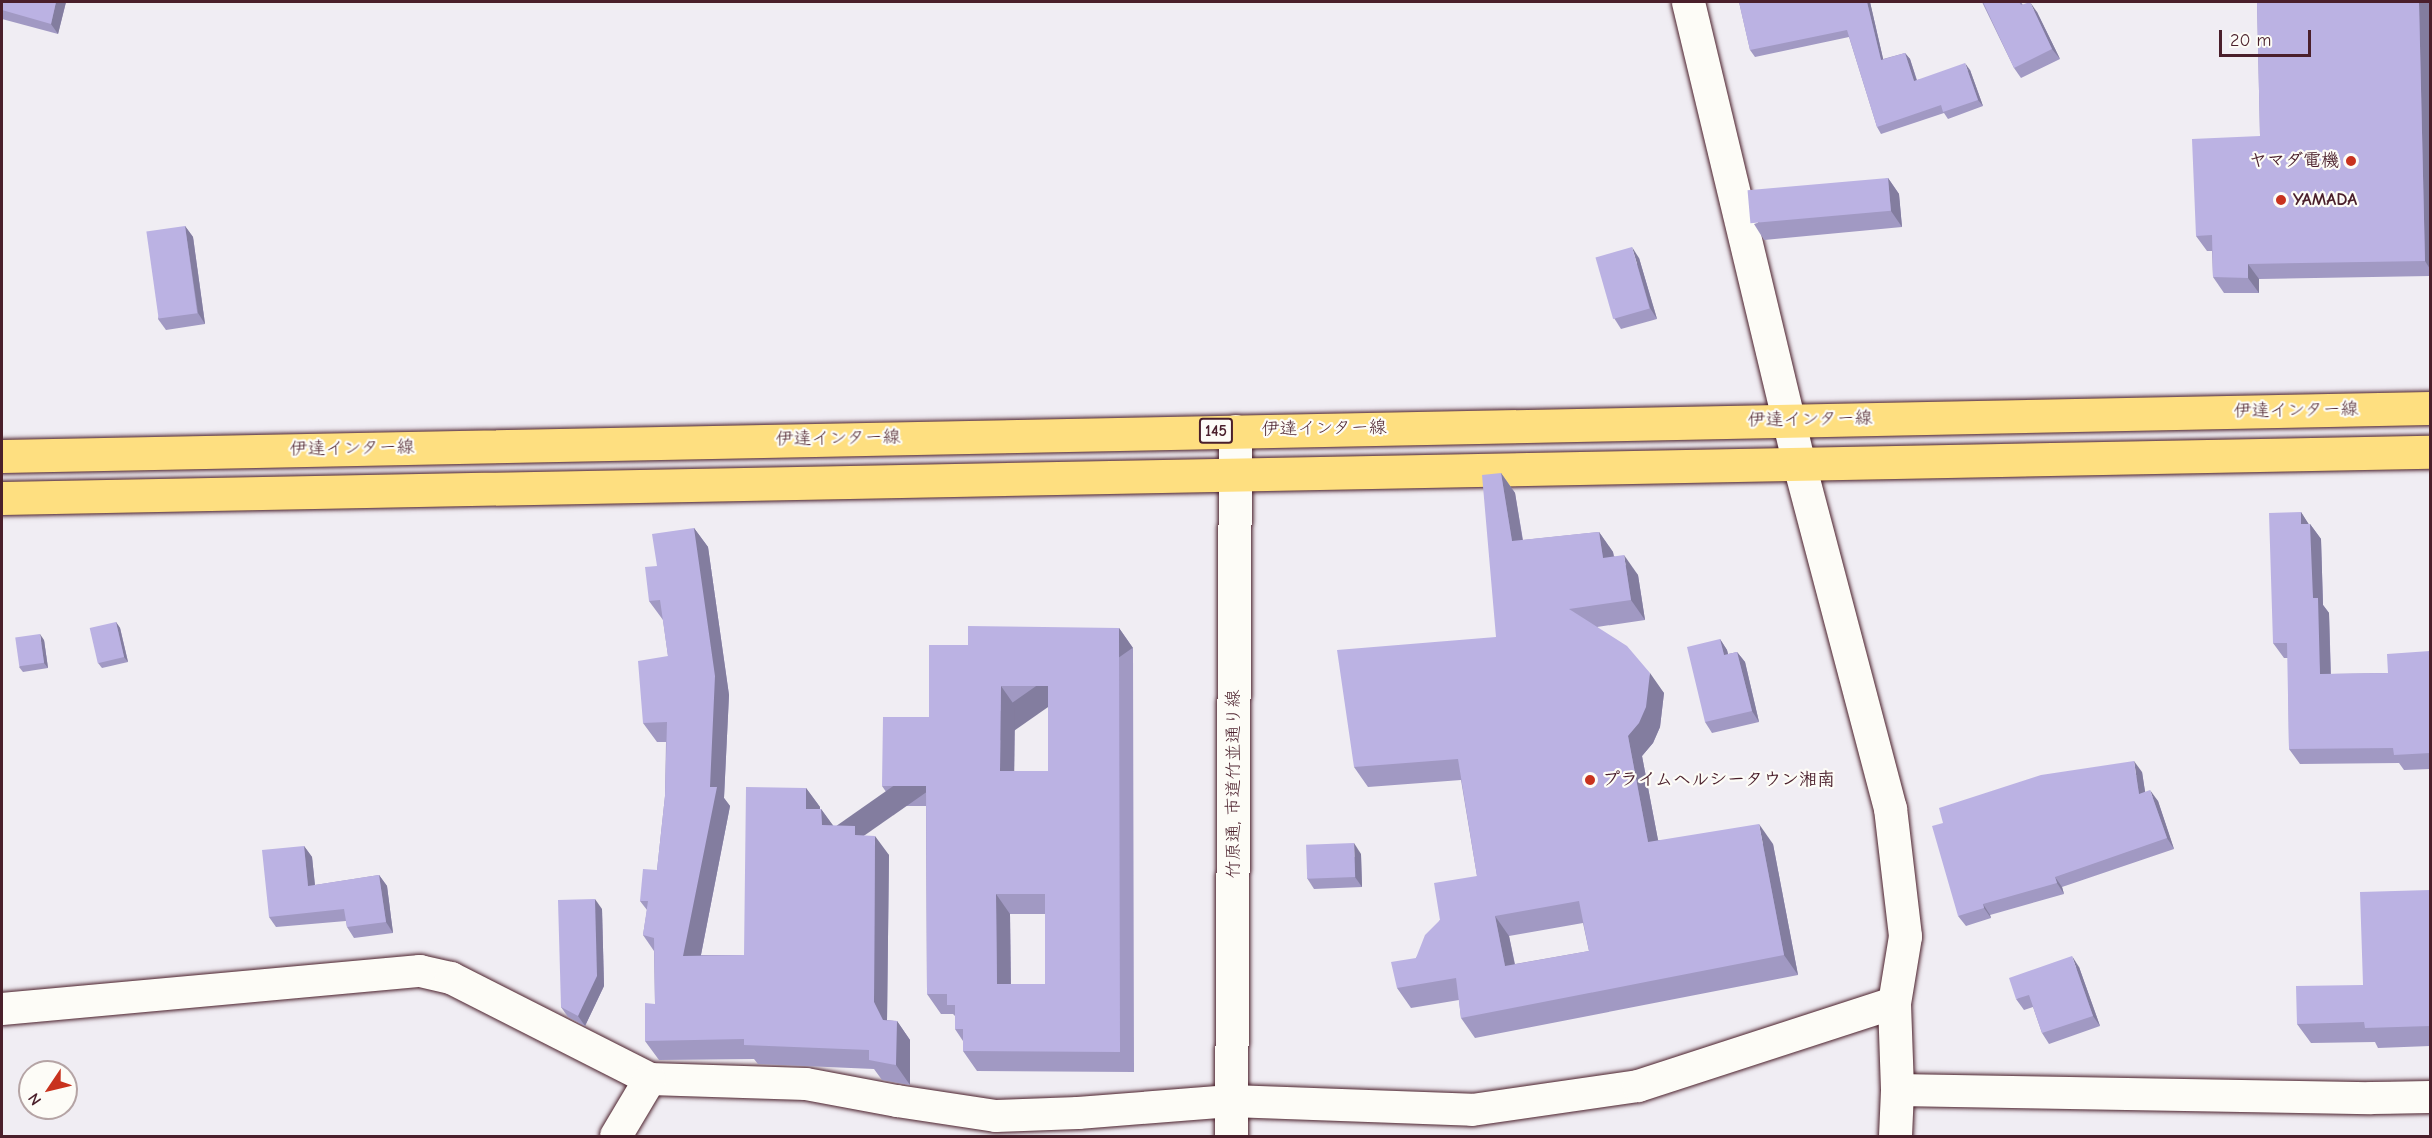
<!DOCTYPE html>
<meta charset="utf-8">
<style>
body{margin:0}
#map{position:relative;width:2432px;height:1138px;overflow:hidden;background:#f0edf3;font-family:"Comic Neue","Klee One",sans-serif}
div>[style]{position:absolute}
[style*='--x']{left:calc(var(--x)*1px);top:calc(var(--y)*1px);width:calc(var(--w)*1px);rotate:calc(var(--a)*1deg)}
.roads{filter:drop-shadow(0 0 2px #4a1f2b) drop-shadow(0 0 2px #4a1f2b)}
.minor>*{height:32px;margin:-16px;padding:0 16px;transform-origin:16px;border-radius:16px;background:#fdfcf7}
.tertiary>*{height:33px;margin:-16.5px;padding:0 16.5px;transform-origin:16.5px;border-radius:16.5px;background:#fdfcf7}
.primary>*{height:33px;margin:-16.5px;padding:0 16.5px;transform-origin:16.5px;border-radius:16.5px;background:#fedf80}
.wall>*{inset:0;background:#a199c3}
.shaded-wall>*{inset:0;background:#837d9f;transform-origin:0 0}
.building>*{inset:0;background:#bbb2e3;transform-origin:0 0}
.dots>*{width:16px;height:16px;translate:-50% -50%;box-sizing:border-box;border:3px solid #fdfcf7;border-radius:50%}
span{translate:-50% -50%;white-space:nowrap;text-align:center;line-height:1.15;-webkit-text-stroke:4.5px #fdfcf7;paint-order:stroke}
.shield-label span{padding:2px 4px;background:#fdfcf7;border:2px solid;border-radius:4px;-webkit-text-stroke-width:0}
.shield-label{font-size:16px;color:#4a1f2b;font-weight:700}
.poi-label{font-size:18px;color:#4a1f2b;font-weight:700}
.right{translate:-100% -50%;text-align:right}
.left{translate:0 -50%;text-align:left}
.street-label{font-size:18px;color:#4a1f2b}
.frame{position:absolute;inset:0;border:3px solid #4a1f2b;pointer-events:none}
.north{position:absolute;left:18px;top:1060px;width:60px;height:60px;box-sizing:border-box;background:#fdfcf7;border:2px solid #b5a4a5;border-radius:50%;rotate:235deg;font-size:16px;font-weight:700;line-height:24px;text-align:center;color:#4a1f2b}
.north::after{content:'';display:block;margin:auto;width:21px;height:27px;background:#c8321e;clip-path:polygon(50% 0,100% 100%,50% 72%,0 100%)}
.scale{position:absolute;left:2219px;top:30px;width:92px;height:27px;box-sizing:border-box;border:3px solid #4a1f2b;border-top:0;padding-left:8px;font-size:18px;line-height:21px;white-space:nowrap;color:#4a1f2b;-webkit-text-stroke:4px #fdfcf7;paint-order:stroke}
</style>
<div id="map">
<div class="roads">
<div class="minor">
<i style="--x:2;--y:1009;--w:420;--a:-5.2"></i>
<i style="--x:420;--y:971;--w:32;--a:13"></i>
<i style="--x:451;--y:978;--w:223;--a:26.9"></i>
<i style="--x:650;--y:1079;--w:156;--a:1.8"></i>
<i style="--x:806;--y:1084;--w:93;--a:10.6"></i>
<i style="--x:897;--y:1101;--w:100;--a:8.6"></i>
<i style="--x:996;--y:1116;--w:82;--a:-2.1"></i>
<i style="--x:1078;--y:1113;--w:153;--a:-4.5"></i>
<i style="--x:1231;--y:1101;--w:241;--a:2.1"></i>
<i style="--x:1472;--y:1110;--w:168;--a:-8.2"></i>
<i style="--x:1638;--y:1086;--w:269;--a:-18"></i>
<i style="--x:1897;--y:1090;--w:474;--a:1"></i>
<i style="--x:2371;--y:1098;--w:59;--a:-1"></i>
<i style="--x:616;--y:1136;--w:66;--a:-59.2"></i>
</div>
<div class="tertiary">
<i style="--x:1688;--y:2;--w:475;--a:76.5"></i>
<i style="--x:1799;--y:464;--w:356;--a:75.2"></i>
<i style="--x:1890;--y:808;--w:129;--a:83.3"></i>
<i style="--x:1905;--y:936;--w:68;--a:99.3"></i>
<i style="--x:1894;--y:1003;--w:87;--a:88"></i>
<i style="--x:1897;--y:1090;--w:46;--a:92.5"></i>
<i style="--x:1231;--y:1136;--w:705;--a:-89.67"></i>
</div>
<div class="primary">
<i style="--x:2;--y:456;--w:2428;--a:-1.13"></i>
<i style="--x:2;--y:498;--w:2428;--a:-1.09"></i>
</div>
</div>
<div class="wall">
<i style="clip-path:polygon(2px 2px,66px 2px,58px 34px,2px 19px)"></i>
<i style="clip-path:polygon(1739px 2px,1870px 2px,1883px 59px,1905px 53px,1910px 59px,1917px 80px,1970px 70px,1983px 106px,1948px 119px,1944px 113px,1881px 134px,1877px 127px,1849px 37px,1755px 57px,1750px 50px)"></i>
<i style="clip-path:polygon(1982px 2px,2021px 2px,2023px 5px,2037px 12px,2060px 59px,2021px 78px,2014px 68px)"></i>
<i style="clip-path:polygon(2257px 2px,2430px 2px,2430px 276px,2259px 279px,2259px 293px,2224px 293px,2213px 277px,2212px 251px,2207px 251px,2196px 236px,2260px 136px)"></i>
<i style="clip-path:polygon(1888px 178px,1899px 194px,1902px 227px,1764px 240px,1754px 224px)"></i>
<i style="clip-path:polygon(185px 226px,193px 237px,205px 324px,166px 330px,158px 319px)"></i>
<i style="clip-path:polygon(1639px 258px,1657px 319px,1621px 329px,1614px 318px)"></i>
<i style="clip-path:polygon(evenodd,1501px 473px,1515px 493px,1523px 540px,1599px 532px,1613px 552px,1614px 556px,1638px 575px,1645px 620px,1597px 627px,1664px 693px,1660px 727px,1653px 743px,1642px 756px,1658px 840px,1773px 844px,1798px 975px,1475px 1038px,1461px 1018px,1459px 1000px,1411px 1008px,1397px 988px,1440px 920px,1477px 876px,1461px 780px,1368px 787px,1354px 767px,1496px 637px,1501px 473px,1583px 923px,1589px 951px,1515px 964px,1509px 936px,1583px 923px)"></i>
<i style="clip-path:polygon(2301px 512px,2308px 524px,2310px 524px,2321px 539px,2323px 605px,2329px 613px,2331px 674px,2388px 673px,2430px 651px,2430px 769px,2404px 770px,2399px 763px,2300px 764px,2289px 749px,2288px 658px,2284px 658px,2273px 643px)"></i>
<i style="clip-path:polygon(694px 528px,708px 547px,729px 695px,724px 798px,730px 806px,701px 955px,744px 955px,806px 788px,820px 807px,820px 809px,821px 809px,833px 826px,855px 826px,862px 836px,889px 855px,887px 1020px,897px 1021px,910px 1040px,910px 1085px,882px 1080px,874px 1069px,758px 1064px,754px 1059px,659px 1060px,645px 1041px,655px 1004px,654px 951px,643px 935px,647px 910px,640px 901px,657px 870px,665px 796px,666px 742px,657px 742px,643px 723px,668px 656px,663px 620px,649px 601px,657px 566px)"></i>
<i style="clip-path:polygon(116px 622px,120px 628px,128px 662px,102px 668px,98px 663px)"></i>
<i style="clip-path:polygon(evenodd,1119px 628px,1133px 648px,1134px 1072px,977px 1071px,963px 1051px,963px 1041px,955px 1029px,955px 1016px,953px 1014px,941px 1014px,927px 994px,926px 806px,896px 806px,882px 786px,929px 717px,968px 645px,1119px 628px,1015px 706px,1048px 706px,1048px 771px,1014px 771px,1015px 706px,1119px 628px,1010px 914px,1045px 914px,1045px 984px,1011px 984px,1010px 914px)"></i>
<i style="clip-path:polygon(1720px 639px,1727px 650px,1728px 654px,1737px 652px,1745px 662px,1759px 722px,1712px 733px,1705px 722px)"></i>
<i style="clip-path:polygon(44px 640px,48px 668px,23px 672px,19px 667px)"></i>
<i style="clip-path:polygon(2142px 772px,2145px 792px,2158px 801px,2174px 849px,2062px 887px,2064px 894px,1990px 915px,1991px 918px,1966px 926px,1958px 916px)"></i>
<i style="clip-path:polygon(304px 846px,312px 857px,315px 885px,379px 875px,387px 886px,393px 933px,354px 938px,347px 927px,346px 921px,276px 927px,269px 917px)"></i>
<i style="clip-path:polygon(1361px 854px,1362px 887px,1314px 889px,1307px 878px)"></i>
<i style="clip-path:polygon(2430px 890px,2430px 1046px,2378px 1048px,2375px 1042px,2311px 1043px,2297px 1024px,2363px 985px)"></i>
<i style="clip-path:polygon(602px 909px,604px 986px,585px 1026px,568px 1017px,561px 1007px)"></i>
<i style="clip-path:polygon(2079px 967px,2100px 1026px,2049px 1044px,2042px 1033px,2033px 1007px,2024px 1010px,2016px 999px)"></i>
</div>
<div class="shaded-wall">
<i style="clip-path:polygon(56px 2px,66px 2px,58px 34px,51px 24px)"></i>
<i style="clip-path:polygon(1867px 2px,1870px 2px,1885px 67px,1881px 60px)"></i>
<i style="clip-path:polygon(2030px 2px,2037px 12px,2060px 59px,2052px 49px)"></i>
<i style="clip-path:polygon(2419px 2px,2430px 2px,2430px 269px,2425px 261px)"></i>
<i style="clip-path:polygon(1905px 53px,1910px 59px,1919px 88px,1914px 81px)"></i>
<i style="clip-path:polygon(1965px 63px,1970px 70px,1983px 106px,1978px 100px)"></i>
<i style="clip-path:polygon(1888px 178px,1899px 194px,1902px 227px,1891px 211px)"></i>
<i style="clip-path:polygon(185px 226px,193px 237px,205px 324px,198px 313px)"></i>
<i style="clip-path:polygon(1632px 247px,1639px 258px,1657px 319px,1650px 308px)"></i>
<i style="clip-path:polygon(2248px 264px,2259px 279px,2259px 293px,2248px 278px)"></i>
<i style="clip-path:polygon(1501px 473px,1515px 493px,1526px 561px,1512px 541px)"></i>
<i style="clip-path:polygon(2301px 512px,2310px 526px,2310px 524px,2321px 539px,2323px 605px,2329px 613px,2331px 689px,2320px 674px,2313px 598px,2301px 524px)"></i>
<i style="clip-path:polygon(694px 528px,708px 547px,729px 695px,724px 798px,730px 806px,697px 975px,683px 956px)"></i>
<i style="clip-path:polygon(1599px 532px,1613px 552px,1617px 578px,1603px 558px)"></i>
<i style="clip-path:polygon(1624px 555px,1638px 575px,1645px 620px,1631px 600px)"></i>
<i style="clip-path:polygon(116px 622px,120px 628px,128px 662px,124px 657px)"></i>
<i style="left:1119px;top:628px;width:24px;height:424px;rotate:55deg"></i>
<i style="clip-path:polygon(40px 634px,44px 640px,48px 668px,44px 663px)"></i>
<i style="clip-path:polygon(1720px 639px,1727px 650px,1731px 666px,1724px 655px)"></i>
<i style="clip-path:polygon(1737px 652px,1745px 662px,1759px 722px,1752px 711px)"></i>
<i style="clip-path:polygon(1650px 673px,1664px 693px,1660px 727px,1653px 743px,1642px 756px,1662px 861px,1648px 842px,1628px 736px)"></i>
<i style="clip-path:polygon(1001px 686px,1015px 706px,1014px 791px,1000px 771px)"></i>
<i style="clip-path:polygon(2134px 761px,2142px 772px,2147px 804px,2139px 794px)"></i>
<i style="clip-path:polygon(806px 788px,820px 807px,820px 828px,806px 809px)"></i>
<i style="clip-path:polygon(2150px 790px,2158px 801px,2174px 849px,2167px 838px)"></i>
<i style="clip-path:polygon(821px 809px,835px 828px,822px 825px)"></i>
<i style="clip-path:polygon(1759px 824px,1773px 844px,1798px 975px,1784px 955px)"></i>
<i style="clip-path:polygon(855px 826px,869px 845px,855px 835px)"></i>
<i style="clip-path:polygon(875px 836px,889px 855px,887px 1022px,897px 1021px,910px 1040px,910px 1085px,896px 1065px,874px 1002px)"></i>
<i style="clip-path:polygon(1354px 843px,1361px 854px,1362px 887px,1355px 877px)"></i>
<i style="clip-path:polygon(304px 846px,312px 857px,316px 896px,308px 886px)"></i>
<i style="clip-path:polygon(379px 875px,387px 886px,393px 933px,386px 922px)"></i>
<i style="clip-path:polygon(2055px 877px,2062px 887px,2064px 894px,2057px 883px)"></i>
<i style="clip-path:polygon(996px 894px,1010px 914px,1011px 1004px,997px 984px)"></i>
<i style="clip-path:polygon(595px 899px,602px 909px,604px 986px,585px 1026px,578px 1016px)"></i>
<i style="clip-path:polygon(1983px 904px,1990px 915px,1991px 918px,1984px 908px)"></i>
<i style="clip-path:polygon(1495px 916px,1509px 936px,1519px 986px,1505px 966px)"></i>
<i style="clip-path:polygon(2072px 956px,2079px 967px,2100px 1026px,2093px 1016px)"></i>
</div>
<div class="building">
<i style="clip-path:polygon(2px 2px,56px 2px,51px 24px,2px 10px)"></i>
<i style="clip-path:polygon(1739px 2px,1867px 2px,1881px 60px,1905px 53px,1914px 81px,1965px 63px,1978px 100px,1943px 112px,1941px 105px,1877px 127px,1847px 30px,1750px 50px)"></i>
<i style="clip-path:polygon(1983px 2px,2019px 2px,2021px 5px,2030px 2px,2052px 49px,2014px 68px)"></i>
<i style="clip-path:polygon(2257px 2px,2419px 2px,2425px 261px,2248px 264px,2248px 278px,2213px 277px,2212px 235px,2196px 236px,2192px 139px,2260px 136px)"></i>
<i style="left:1888px;top:178px;width:33px;height:141px;rotate:85deg"></i>
<i style="left:185px;top:226px;width:88px;height:39px;rotate:82deg"></i>
<i style="left:1632px;top:247px;width:64px;height:38px;rotate:74deg"></i>
<i style="clip-path:polygon(evenodd,1501px 473px,1512px 541px,1599px 532px,1603px 558px,1624px 555px,1631px 600px,1569px 609px,1627px 646px,1650px 673px,1646px 707px,1639px 723px,1628px 736px,1648px 842px,1759px 824px,1784px 955px,1461px 1018px,1456px 978px,1397px 988px,1391px 962px,1416px 958px,1425px 935px,1440px 920px,1434px 883px,1477px 876px,1458px 759px,1354px 767px,1337px 650px,1496px 637px,1482px 475px,1501px 473px,1579px 901px,1589px 951px,1505px 966px,1495px 916px,1579px 901px)"></i>
<i style="clip-path:polygon(2301px 512px,2301px 524px,2310px 524px,2313px 598px,2318px 598px,2320px 674px,2388px 673px,2387px 654px,2430px 651px,2430px 753px,2394px 755px,2393px 748px,2289px 749px,2287px 643px,2273px 643px,2269px 513px)"></i>
<i style="clip-path:polygon(694px 528px,715px 676px,710px 787px,717px 787px,683px 956px,744px 955px,746px 787px,806px 788px,806px 809px,821px 809px,822px 825px,855px 826px,855px 835px,875px 836px,874px 1002px,883px 1020px,897px 1021px,896px 1065px,869px 1060px,869px 1050px,744px 1045px,744px 1039px,645px 1041px,645px 1003px,655px 1004px,654px 938px,643px 935px,648px 901px,640px 901px,643px 869px,657px 870px,665px 796px,667px 722px,643px 723px,638px 661px,668px 656px,660px 600px,649px 601px,645px 567px,657px 566px,652px 534px)"></i>
<i style="left:116px;top:622px;width:36px;height:27px;rotate:77deg"></i>
<i style="clip-path:polygon(evenodd,968px 626px,1119px 628px,1120px 1052px,963px 1051px,963px 1029px,955px 1029px,955px 1005px,947px 1005px,947px 994px,927px 994px,926px 786px,882px 786px,883px 717px,929px 717px,929px 645px,968px 645px,968px 626px,1001px 686px,1048px 686px,1048px 771px,1000px 771px,1001px 686px,968px 626px,996px 894px,1045px 894px,1045px 984px,997px 984px,996px 894px)"></i>
<i style="left:40px;top:634px;width:29px;height:25px;rotate:82deg"></i>
<i style="clip-path:polygon(1720px 639px,1724px 655px,1737px 652px,1752px 711px,1705px 722px,1687px 647px)"></i>
<i style="clip-path:polygon(2134px 761px,2139px 794px,2150px 790px,2167px 838px,2055px 877px,2057px 883px,1983px 904px,1984px 908px,1958px 916px,1932px 826px,1943px 823px,1939px 808px,2041px 775px)"></i>
<i style="left:1354px;top:843px;width:34px;height:48px;rotate:88deg"></i>
<i style="clip-path:polygon(304px 846px,308px 886px,379px 875px,386px 922px,347px 927px,344px 909px,269px 917px,262px 850px)"></i>
<i style="clip-path:polygon(2430px 890px,2430px 1026px,2365px 1028px,2364px 1022px,2297px 1024px,2296px 986px,2363px 985px,2360px 892px)"></i>
<i style="clip-path:polygon(595px 899px,597px 976px,578px 1016px,561px 1007px,558px 900px)"></i>
<i style="clip-path:polygon(2072px 956px,2093px 1016px,2042px 1033px,2029px 995px,2016px 999px,2009px 978px)"></i>
</div>
<div class="dots">
<i style="left:2351px;top:161px;background:#c8321e"></i>
<i style="left:2281px;top:200px;background:#c8321e"></i>
<i style="left:1590px;top:780px;background:#c8321e"></i>
</div>
<div class="shield-label">
<span style="left:1216px;top:431px">145</span>
</div>
<div class="poi-label">
<span class="right" style="left:2339px;top:161px">ヤマダ電機</span>
<span class="left" style="left:2293px;top:200px">YAMADA</span>
<span class="left" style="left:1602px;top:780px">プライムヘルシータウン湘南</span>
</div>
<div class="street-label">
<span style="left:2296px;top:411px;rotate:-1deg">伊達インター線</span>
<span style="left:1810px;top:420px;rotate:-1deg">伊達インター線</span>
<span style="left:1324px;top:429px;rotate:-1deg">伊達インター線</span>
<span style="left:838px;top:439px;rotate:-1deg">伊達インター線</span>
<span style="left:352px;top:449px;rotate:-1deg">伊達インター線</span>
<span style="left:1234px;top:784px;rotate:-90deg">竹原通, 市道竹並通り線</span>
</div>
<div class="frame"></div>
<div class="north">N</div>
<div class="scale">20 m</div>
</div>
